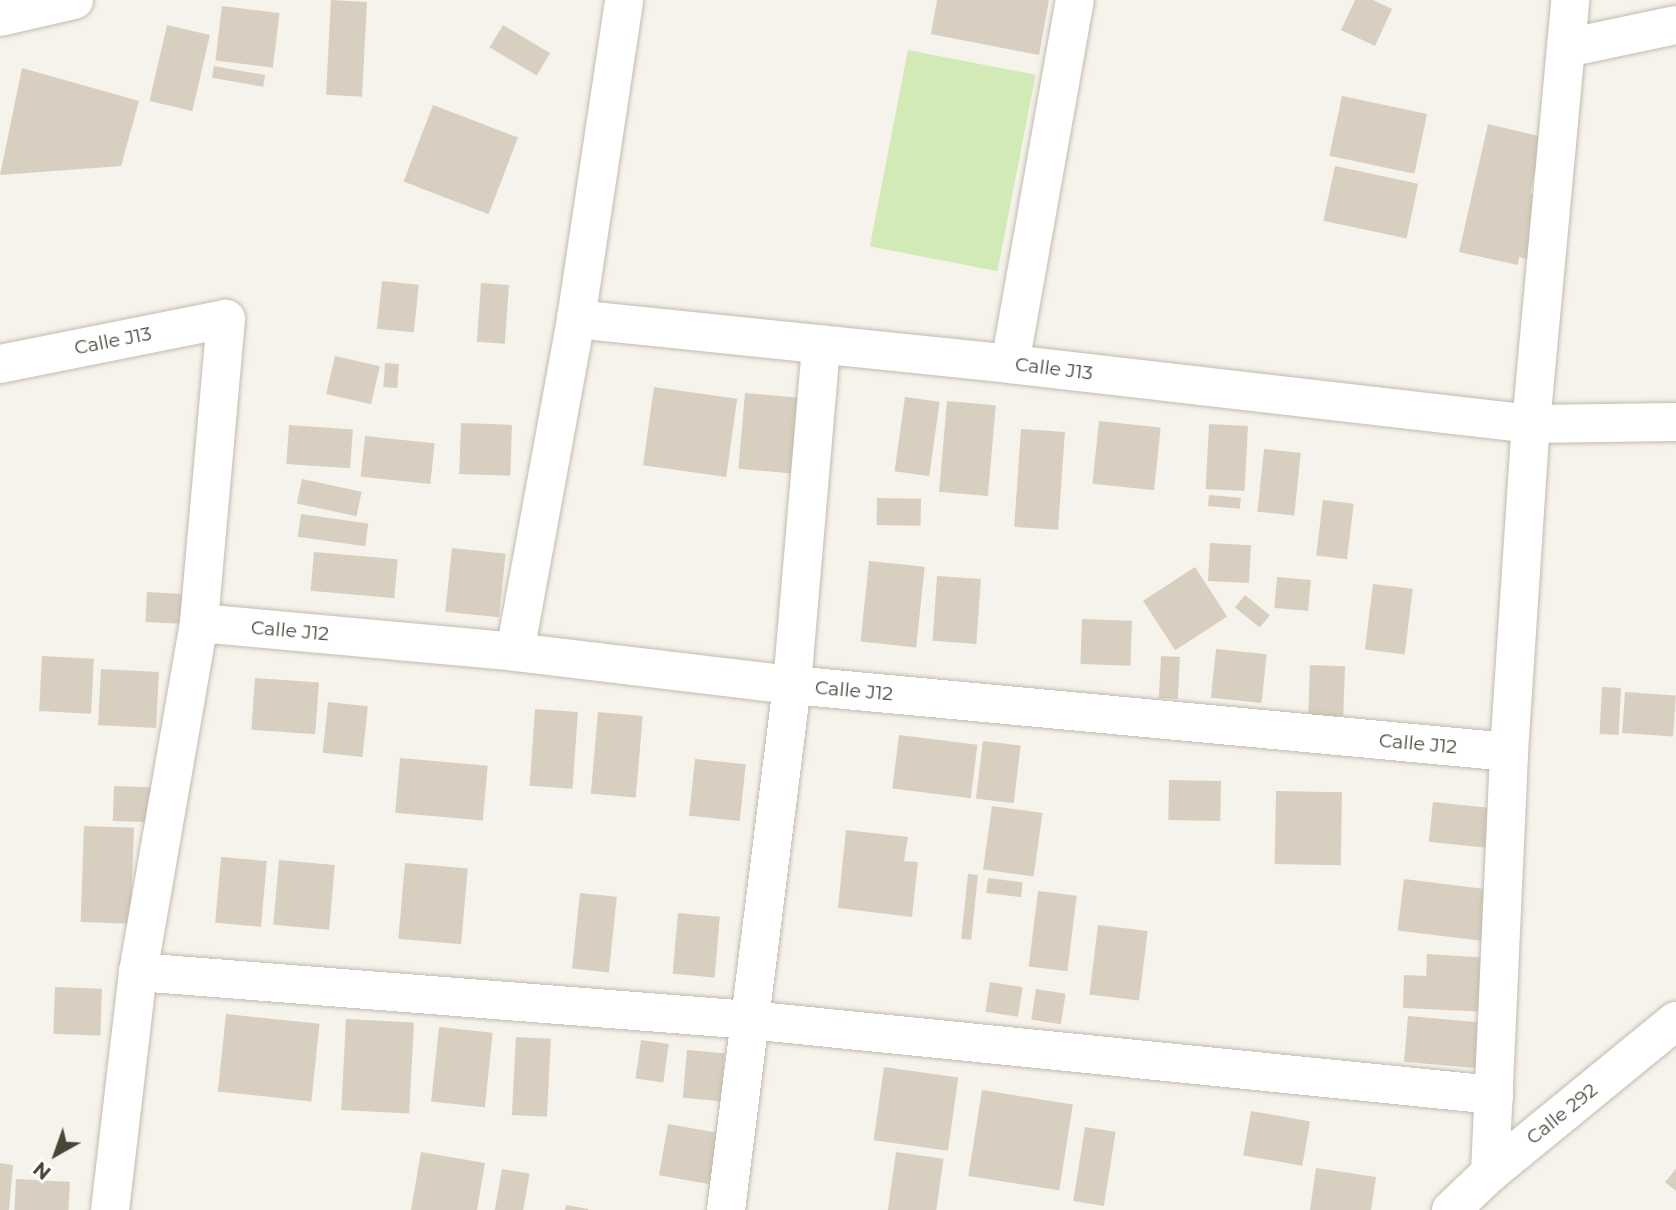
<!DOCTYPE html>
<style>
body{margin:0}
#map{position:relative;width:1676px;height:1210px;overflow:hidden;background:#f6f3ec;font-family:Montserrat,sans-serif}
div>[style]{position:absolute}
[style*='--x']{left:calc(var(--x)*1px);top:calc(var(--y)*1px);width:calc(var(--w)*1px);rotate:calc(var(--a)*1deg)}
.green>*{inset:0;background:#d2eab5;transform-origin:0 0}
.building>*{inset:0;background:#d8cfc1;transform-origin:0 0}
.roads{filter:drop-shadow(0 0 2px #c2bbae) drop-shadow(0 0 2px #c2bbae)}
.minor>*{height:38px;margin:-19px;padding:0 19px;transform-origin:19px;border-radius:19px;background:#fff}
span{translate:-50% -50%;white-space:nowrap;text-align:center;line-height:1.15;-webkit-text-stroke:7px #fff;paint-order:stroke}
.street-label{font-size:19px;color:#4b4439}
.north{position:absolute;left:21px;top:1119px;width:70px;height:70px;-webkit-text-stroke:5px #fff;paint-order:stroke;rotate:220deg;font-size:19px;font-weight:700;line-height:28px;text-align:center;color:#4b4439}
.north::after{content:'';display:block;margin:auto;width:24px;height:32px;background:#4b4439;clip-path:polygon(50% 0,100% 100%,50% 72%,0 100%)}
</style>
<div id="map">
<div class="green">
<i style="left:908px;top:50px;width:130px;height:200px;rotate:11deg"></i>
</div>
<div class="building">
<i style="left:331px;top:0;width:36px;height:95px;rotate:3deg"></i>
<i style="clip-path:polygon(937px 0,1049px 0,1039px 55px,931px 34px)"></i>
<i style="clip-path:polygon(1355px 0,1373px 0,1392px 9px,1375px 46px,1341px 30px)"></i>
<i style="left:222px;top:6px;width:58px;height:55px;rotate:7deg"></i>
<i style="left:167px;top:25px;width:44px;height:78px;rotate:13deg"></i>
<i style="left:503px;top:25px;width:55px;height:26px;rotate:31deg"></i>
<i style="left:214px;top:66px;width:52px;height:12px;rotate:10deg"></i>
<i style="clip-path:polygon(22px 68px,139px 101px,121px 166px,0 175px)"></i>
<i style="left:1342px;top:96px;width:87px;height:61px;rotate:12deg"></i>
<i style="left:433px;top:105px;width:91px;height:82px;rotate:21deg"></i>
<i style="clip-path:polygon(1488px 124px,1543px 137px,1530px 193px,1551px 198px,1537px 261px,1519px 257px,1518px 265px,1459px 252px)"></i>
<i style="left:1335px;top:166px;width:85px;height:56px;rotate:12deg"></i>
<i style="left:382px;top:281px;width:37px;height:48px;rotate:6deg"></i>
<i style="left:481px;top:283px;width:28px;height:59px;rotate:4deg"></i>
<i style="left:335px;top:356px;width:46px;height:39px;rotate:13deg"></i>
<i style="left:385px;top:363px;width:14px;height:24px;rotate:4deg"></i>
<i style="left:654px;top:387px;width:84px;height:79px;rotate:8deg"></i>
<i style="left:745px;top:393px;width:68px;height:76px;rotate:5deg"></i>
<i style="left:905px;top:397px;width:35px;height:75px;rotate:8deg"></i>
<i style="left:947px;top:401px;width:49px;height:91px;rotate:5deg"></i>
<i style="left:1099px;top:421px;width:62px;height:63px;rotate:6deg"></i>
<i style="left:461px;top:423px;width:51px;height:51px;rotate:2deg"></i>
<i style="left:1209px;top:424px;width:39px;height:65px;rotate:3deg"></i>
<i style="left:289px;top:425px;width:64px;height:39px;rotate:4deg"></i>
<i style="left:1021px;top:429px;width:44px;height:98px;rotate:4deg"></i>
<i style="left:365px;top:436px;width:70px;height:41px;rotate:6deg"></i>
<i style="left:1264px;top:449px;width:37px;height:63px;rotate:6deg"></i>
<i style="left:302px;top:479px;width:61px;height:25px;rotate:12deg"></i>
<i style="left:1209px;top:495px;width:32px;height:11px;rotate:5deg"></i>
<i style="left:877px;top:498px;width:44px;height:27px;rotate:1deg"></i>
<i style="left:1323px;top:500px;width:31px;height:56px;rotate:7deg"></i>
<i style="left:301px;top:514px;width:68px;height:23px;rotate:8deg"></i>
<i style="left:1210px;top:543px;width:41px;height:38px;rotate:3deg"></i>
<i style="left:452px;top:548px;width:54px;height:64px;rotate:6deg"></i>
<i style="left:314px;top:552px;width:84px;height:39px;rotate:5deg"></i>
<i style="left:869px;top:561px;width:56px;height:81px;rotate:6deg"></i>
<i style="left:1195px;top:567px;width:59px;height:62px;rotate:57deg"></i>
<i style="left:937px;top:576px;width:44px;height:65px;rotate:4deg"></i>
<i style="left:1277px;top:577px;width:34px;height:31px;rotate:5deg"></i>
<i style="left:1373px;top:584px;width:40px;height:66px;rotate:7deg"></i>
<i style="left:147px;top:592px;width:41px;height:30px;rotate:3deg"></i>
<i style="left:1245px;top:595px;width:32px;height:16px;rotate:39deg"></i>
<i style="left:1082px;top:619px;width:50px;height:45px;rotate:2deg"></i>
<i style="left:1216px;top:649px;width:51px;height:49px;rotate:6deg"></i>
<i style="left:42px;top:656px;width:52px;height:55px;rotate:3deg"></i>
<i style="left:1161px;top:656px;width:19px;height:42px;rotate:3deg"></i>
<i style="left:1310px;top:665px;width:35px;height:50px;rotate:2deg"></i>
<i style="left:101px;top:669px;width:58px;height:56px;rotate:3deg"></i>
<i style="left:255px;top:678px;width:64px;height:52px;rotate:4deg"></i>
<i style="left:1602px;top:687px;width:19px;height:47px;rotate:3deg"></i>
<i style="left:1625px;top:692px;width:51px;height:41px;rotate:4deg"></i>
<i style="left:328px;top:702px;width:40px;height:51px;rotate:6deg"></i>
<i style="left:535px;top:709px;width:43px;height:77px;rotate:4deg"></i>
<i style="left:598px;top:712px;width:45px;height:82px;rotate:5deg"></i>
<i style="left:899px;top:735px;width:79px;height:54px;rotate:7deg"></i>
<i style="left:983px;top:741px;width:38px;height:58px;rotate:7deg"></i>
<i style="left:400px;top:758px;width:88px;height:55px;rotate:5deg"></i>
<i style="left:695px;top:759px;width:51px;height:57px;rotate:6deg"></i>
<i style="left:1169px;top:780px;width:52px;height:40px;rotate:1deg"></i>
<i style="left:114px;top:786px;width:47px;height:35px;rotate:2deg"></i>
<i style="left:1276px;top:791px;width:66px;height:73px;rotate:1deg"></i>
<i style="left:1433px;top:802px;width:69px;height:40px;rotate:6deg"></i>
<i style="left:992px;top:806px;width:51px;height:64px;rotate:8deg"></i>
<i style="left:84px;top:826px;width:50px;height:96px;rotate:2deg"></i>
<i style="clip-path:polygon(846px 830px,908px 837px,904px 861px,918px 862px,912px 917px,838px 908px)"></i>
<i style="left:221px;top:857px;width:46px;height:66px;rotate:5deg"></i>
<i style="left:279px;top:860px;width:56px;height:65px;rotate:5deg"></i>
<i style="left:405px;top:863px;width:63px;height:76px;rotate:5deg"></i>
<i style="left:968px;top:874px;width:10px;height:65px;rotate:6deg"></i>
<i style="left:988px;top:878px;width:35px;height:15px;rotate:7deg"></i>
<i style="left:1404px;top:879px;width:92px;height:52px;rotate:7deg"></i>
<i style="left:1038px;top:891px;width:39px;height:76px;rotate:7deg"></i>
<i style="left:580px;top:893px;width:37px;height:76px;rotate:6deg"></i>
<i style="left:678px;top:913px;width:42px;height:61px;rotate:5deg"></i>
<i style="left:1098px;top:925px;width:50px;height:70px;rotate:7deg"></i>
<i style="clip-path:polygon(1427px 954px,1490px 958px,1487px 1012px,1403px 1008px,1404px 975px,1426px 976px)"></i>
<i style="left:990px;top:982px;width:33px;height:30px;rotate:9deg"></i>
<i style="left:55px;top:987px;width:47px;height:47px;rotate:2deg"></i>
<i style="left:1036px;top:989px;width:30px;height:31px;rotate:9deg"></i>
<i style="left:226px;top:1014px;width:94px;height:78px;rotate:6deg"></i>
<i style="left:1408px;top:1016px;width:77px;height:46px;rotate:5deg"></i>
<i style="left:346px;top:1019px;width:68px;height:91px;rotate:3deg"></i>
<i style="left:439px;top:1027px;width:54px;height:75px;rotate:6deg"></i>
<i style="left:516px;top:1037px;width:35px;height:78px;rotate:3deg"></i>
<i style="left:641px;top:1040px;width:28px;height:39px;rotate:8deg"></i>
<i style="left:687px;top:1050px;width:38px;height:48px;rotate:5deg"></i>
<i style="left:884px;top:1067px;width:75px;height:74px;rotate:8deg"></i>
<i style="left:982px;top:1090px;width:92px;height:87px;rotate:9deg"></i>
<i style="left:1251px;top:1111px;width:60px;height:45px;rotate:10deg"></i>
<i style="left:668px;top:1124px;width:60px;height:52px;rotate:10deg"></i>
<i style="left:1085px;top:1127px;width:31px;height:75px;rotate:9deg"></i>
<i style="clip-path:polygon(421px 1152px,485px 1163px,477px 1210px,411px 1210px)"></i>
<i style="left:896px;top:1152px;width:48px;height:59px;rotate:8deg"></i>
<i style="clip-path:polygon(0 1163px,13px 1165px,9px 1210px,0 1210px)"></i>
<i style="clip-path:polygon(1316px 1168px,1376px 1177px,1371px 1210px,1310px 1210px)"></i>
<i style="left:502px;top:1169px;width:28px;height:42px;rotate:10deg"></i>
<i style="clip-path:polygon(1676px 1169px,1676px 1191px,1665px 1182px)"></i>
<i style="left:16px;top:1179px;width:54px;height:31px;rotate:3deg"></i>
<i style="clip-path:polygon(566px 1205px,588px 1209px,588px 1210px,565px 1210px)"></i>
</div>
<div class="roads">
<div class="minor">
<i style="--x:0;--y:17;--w:76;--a:-12.9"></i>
<i style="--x:1567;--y:48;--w:111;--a:-11.9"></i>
<i style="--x:576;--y:319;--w:436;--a:5.9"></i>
<i style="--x:1010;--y:364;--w:524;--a:6.57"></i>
<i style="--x:1531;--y:424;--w:145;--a:-0.8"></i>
<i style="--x:0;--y:364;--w:230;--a:-11.3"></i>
<i style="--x:226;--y:319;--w:305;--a:95.1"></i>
<i style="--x:199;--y:623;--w:354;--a:99.9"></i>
<i style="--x:138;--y:972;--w:240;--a:96.7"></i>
<i style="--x:1010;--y:364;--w:370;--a:-79.9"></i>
<i style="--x:199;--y:623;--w:317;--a:5.2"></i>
<i style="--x:515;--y:652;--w:279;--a:6.8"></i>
<i style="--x:792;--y:685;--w:720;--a:5.34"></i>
<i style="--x:515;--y:652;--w:339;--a:-79.6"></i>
<i style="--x:576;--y:319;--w:323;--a:-81.4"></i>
<i style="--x:138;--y:972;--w:613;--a:4.49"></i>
<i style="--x:749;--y:1020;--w:749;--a:5.75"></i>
<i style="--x:1490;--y:1173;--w:421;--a:-87.4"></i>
<i style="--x:1509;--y:752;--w:329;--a:-86.2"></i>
<i style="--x:1531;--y:424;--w:426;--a:-84.7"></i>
<i style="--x:726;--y:1210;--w:529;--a:-82.83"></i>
<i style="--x:792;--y:685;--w:342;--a:-85.1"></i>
<i style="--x:1451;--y:1210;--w:54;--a:-43.5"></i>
<i style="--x:1490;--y:1173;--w:240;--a:-39.3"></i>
</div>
</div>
<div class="street-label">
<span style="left:113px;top:341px;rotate:-11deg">Calle J13</span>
<span style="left:1054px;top:369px;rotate:7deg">Calle J13</span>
<span style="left:290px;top:631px;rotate:5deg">Calle J12</span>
<span style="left:854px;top:691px;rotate:5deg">Calle J12</span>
<span style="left:1418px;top:744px;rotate:5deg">Calle J12</span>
<span style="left:1562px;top:1114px;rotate:-39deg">Calle 292</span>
</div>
<div class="north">N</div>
</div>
